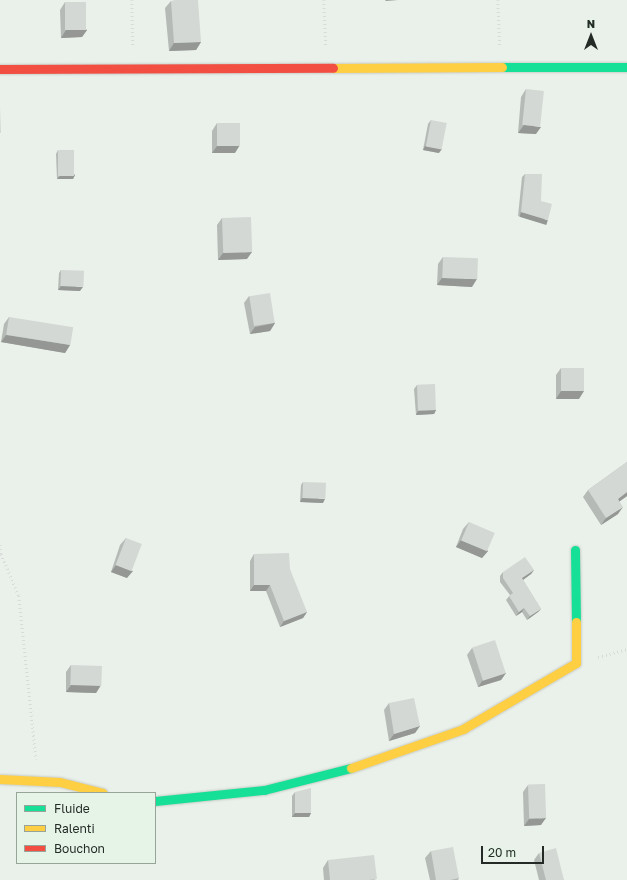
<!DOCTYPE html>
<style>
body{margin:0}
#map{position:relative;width:627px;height:880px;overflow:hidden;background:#eaf0ea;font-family:"Golos Text",sans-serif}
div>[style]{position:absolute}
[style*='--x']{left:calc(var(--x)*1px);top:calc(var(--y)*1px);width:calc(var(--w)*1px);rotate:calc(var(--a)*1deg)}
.path>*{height:2.5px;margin-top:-1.25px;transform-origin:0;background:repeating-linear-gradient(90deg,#d8dbd9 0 1px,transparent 0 4px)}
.roads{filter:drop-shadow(0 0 1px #c7ccc7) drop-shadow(0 0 1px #c7ccc7)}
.fast>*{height:9px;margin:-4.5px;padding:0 4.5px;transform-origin:4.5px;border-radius:4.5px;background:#16e098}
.slow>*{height:9px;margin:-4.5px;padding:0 4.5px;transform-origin:4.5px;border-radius:4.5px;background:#ffcf43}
.jam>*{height:9px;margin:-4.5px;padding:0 4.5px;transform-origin:4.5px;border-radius:4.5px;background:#f24e42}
.wall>*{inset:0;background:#b5bab6}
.shaded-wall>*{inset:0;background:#949794;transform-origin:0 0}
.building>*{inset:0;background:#d3d8d4;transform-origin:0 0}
span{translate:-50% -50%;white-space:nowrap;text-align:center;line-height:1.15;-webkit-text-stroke:3.5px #e6f4e8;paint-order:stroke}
.legend{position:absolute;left:16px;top:792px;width:140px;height:72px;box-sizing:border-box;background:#e6f4e8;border:1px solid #98a39a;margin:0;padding:5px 7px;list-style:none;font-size:12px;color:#242a25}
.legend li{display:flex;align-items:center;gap:8px;height:20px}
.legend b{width:20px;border:1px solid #98a39a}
.north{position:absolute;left:571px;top:16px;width:40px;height:40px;-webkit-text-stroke:3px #e6f4e8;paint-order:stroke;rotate:0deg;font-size:11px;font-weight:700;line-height:16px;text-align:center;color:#242a25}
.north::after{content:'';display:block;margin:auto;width:14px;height:18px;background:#242a25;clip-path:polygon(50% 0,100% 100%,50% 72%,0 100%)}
.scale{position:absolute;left:481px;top:846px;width:63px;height:18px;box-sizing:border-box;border:2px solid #242a25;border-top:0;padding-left:5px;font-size:12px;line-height:14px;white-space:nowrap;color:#242a25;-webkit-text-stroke:3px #e6f4e8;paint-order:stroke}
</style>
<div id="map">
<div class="path">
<i style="--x:132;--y:0;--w:47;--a:88.8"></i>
<i style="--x:324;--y:0;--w:47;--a:87.6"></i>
<i style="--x:498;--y:0;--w:47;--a:87.6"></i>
<i style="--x:0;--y:545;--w:9;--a:84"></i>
<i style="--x:1;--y:554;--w:46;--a:66.8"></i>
<i style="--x:19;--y:596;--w:164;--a:84"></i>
<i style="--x:598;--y:657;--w:30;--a:-15"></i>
</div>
<div class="roads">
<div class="fast">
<i style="--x:502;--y:67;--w:125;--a:0"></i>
<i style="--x:575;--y:550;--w:72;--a:89.2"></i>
<i style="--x:155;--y:801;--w:110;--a:-5.8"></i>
<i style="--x:264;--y:790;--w:90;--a:-14.2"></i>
</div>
<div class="slow">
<i style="--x:333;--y:68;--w:169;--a:-0.3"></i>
<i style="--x:351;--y:768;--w:119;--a:-19.2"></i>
<i style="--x:463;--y:729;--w:131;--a:-30.3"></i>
<i style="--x:576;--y:663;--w:41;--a:-90"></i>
<i style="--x:0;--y:779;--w:60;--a:2.9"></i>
<i style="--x:60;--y:782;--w:44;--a:14.3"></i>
</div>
<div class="jam">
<i style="--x:0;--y:69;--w:333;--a:-0.2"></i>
</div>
</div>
<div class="wall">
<i style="clip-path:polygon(171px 1px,201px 42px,196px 50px,169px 51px,165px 8px)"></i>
<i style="clip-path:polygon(65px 2px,87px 30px,82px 37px,61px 38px,60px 10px)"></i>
<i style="clip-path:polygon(526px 89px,536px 134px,518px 133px,521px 97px)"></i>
<i style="clip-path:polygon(431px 120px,439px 153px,423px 150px,428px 124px)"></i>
<i style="clip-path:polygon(217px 123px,235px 153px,212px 153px,212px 131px)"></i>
<i style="clip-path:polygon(58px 150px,75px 175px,73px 179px,57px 179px,56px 154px)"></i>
<i style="clip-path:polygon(525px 174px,541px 201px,545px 224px,518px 216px,522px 177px)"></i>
<i style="clip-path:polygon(222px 218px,247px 259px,218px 260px,217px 225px)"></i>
<i style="clip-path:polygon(443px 257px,472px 287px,437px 285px,438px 264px)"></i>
<i style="clip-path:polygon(61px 270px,80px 291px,58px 290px,59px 273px)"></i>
<i style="clip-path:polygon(249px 296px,275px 323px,270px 331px,250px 334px,244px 303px)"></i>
<i style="clip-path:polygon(9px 317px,70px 345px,65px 353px,1px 342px,4px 324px)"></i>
<i style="clip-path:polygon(561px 368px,579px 399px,556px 399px,556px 375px)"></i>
<i style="clip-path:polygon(417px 385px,436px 410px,434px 414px,416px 415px,414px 389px)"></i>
<i style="clip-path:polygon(627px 462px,627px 496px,620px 501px,618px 514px,601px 525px,583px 497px,588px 490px)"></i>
<i style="clip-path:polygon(303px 482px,323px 503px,300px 502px,301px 485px)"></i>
<i style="clip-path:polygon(469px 522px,488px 551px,482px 558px,456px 547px,463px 529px)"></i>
<i style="clip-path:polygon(126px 538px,127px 578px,111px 572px,120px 545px)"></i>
<i style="clip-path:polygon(254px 554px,307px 612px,303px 618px,280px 627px,266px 591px,250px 591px,250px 561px)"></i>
<i style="clip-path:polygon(534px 570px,531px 574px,523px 580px,541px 609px,538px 612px,527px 620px,522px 612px,516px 616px,506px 600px,510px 595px,500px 582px,500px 576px,503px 572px)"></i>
<i style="clip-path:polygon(472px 648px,506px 673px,501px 680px,478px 687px,467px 655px)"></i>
<i style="clip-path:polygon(71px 665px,101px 685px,96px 693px,66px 692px,66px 672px)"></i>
<i style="clip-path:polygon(389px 703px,420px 726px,415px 733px,389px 741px,384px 710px)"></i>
<i style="clip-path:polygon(528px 785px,541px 825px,524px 826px,523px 792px)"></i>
<i style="clip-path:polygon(295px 792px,311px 813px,309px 817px,292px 817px,292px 796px)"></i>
<i style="clip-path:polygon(431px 851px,459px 878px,458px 880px,430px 880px,425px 858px)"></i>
<i style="clip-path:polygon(539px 853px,564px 880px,539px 880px,534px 860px)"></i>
<i style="clip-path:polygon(328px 860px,376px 880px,324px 880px,323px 868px)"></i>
</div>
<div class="shaded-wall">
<i style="clip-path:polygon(386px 0,398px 0,385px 1px)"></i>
<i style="clip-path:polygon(66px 30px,87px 30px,82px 37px,61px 38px)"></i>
<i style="clip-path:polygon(201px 42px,196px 50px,169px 51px,174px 43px)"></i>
<i style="clip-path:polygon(524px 125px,541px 127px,536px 134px,518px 133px)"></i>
<i style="clip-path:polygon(240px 145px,235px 153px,212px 153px,217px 146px)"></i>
<i style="clip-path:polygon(425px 146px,442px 149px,439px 153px,423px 150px)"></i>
<i style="clip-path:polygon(75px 175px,73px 179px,57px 179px,60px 176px)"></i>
<i style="left:521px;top:212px;width:28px;height:5px;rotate:17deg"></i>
<i style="clip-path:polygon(252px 252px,247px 259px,218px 260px,223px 253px)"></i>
<i style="clip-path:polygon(442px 278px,477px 279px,472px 287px,437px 285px)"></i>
<i style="clip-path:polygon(61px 286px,83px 287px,80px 291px,58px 290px)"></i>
<i style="clip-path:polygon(275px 323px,270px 331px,250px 334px,255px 327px)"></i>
<i style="clip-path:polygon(6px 335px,70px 345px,65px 353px,1px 342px)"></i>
<i style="clip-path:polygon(561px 391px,584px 391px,579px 399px,556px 399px)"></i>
<i style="clip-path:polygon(436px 410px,434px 414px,416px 415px,418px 411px)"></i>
<i style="clip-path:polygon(627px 492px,627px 496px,613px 506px,618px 499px)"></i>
<i style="clip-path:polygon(302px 498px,325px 499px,323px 503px,300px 502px)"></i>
<i style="clip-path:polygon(623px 507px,618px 514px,601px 525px,606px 518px)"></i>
<i style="clip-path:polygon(461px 540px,488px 551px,482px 558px,456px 547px)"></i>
<i style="clip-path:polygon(116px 565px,133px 571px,127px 578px,111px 572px)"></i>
<i style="clip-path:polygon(534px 570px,531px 574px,520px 582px,522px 578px)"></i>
<i style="clip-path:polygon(254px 585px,270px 585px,266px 591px,250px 591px)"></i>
<i style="clip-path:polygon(524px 608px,522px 612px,516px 616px,519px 612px)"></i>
<i style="clip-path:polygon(541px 609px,538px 612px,527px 620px,530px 616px)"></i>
<i style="clip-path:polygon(307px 612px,303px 618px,280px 627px,284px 621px)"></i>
<i style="clip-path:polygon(506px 673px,501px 680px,478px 687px,483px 680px)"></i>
<i style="clip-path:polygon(71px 685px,101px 685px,96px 693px,66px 692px)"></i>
<i style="clip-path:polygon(420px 726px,415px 733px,389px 741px,394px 734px)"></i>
<i style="clip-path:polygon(295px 813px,311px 813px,309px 817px,292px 817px)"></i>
<i style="clip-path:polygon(546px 818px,541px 825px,524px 826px,529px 819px)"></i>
</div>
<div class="building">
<i style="clip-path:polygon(175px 0,198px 0,201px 42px,174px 43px,171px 1px)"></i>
<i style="left:65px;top:2px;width:21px;height:28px"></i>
<i style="left:526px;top:89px;width:18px;height:36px;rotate:6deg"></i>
<i style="clip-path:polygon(0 107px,1px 133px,0 133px)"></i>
<i style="left:431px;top:120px;width:16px;height:27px;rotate:11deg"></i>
<i style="left:217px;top:123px;width:23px;height:23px"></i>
<i style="left:58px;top:150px;width:16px;height:26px"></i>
<i style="clip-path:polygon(525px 174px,542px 174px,541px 201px,552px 204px,548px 220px,521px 212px)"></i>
<i style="left:251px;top:217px;width:35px;height:29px;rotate:88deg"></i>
<i style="left:443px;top:257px;width:35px;height:21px;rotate:2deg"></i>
<i style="left:61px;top:270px;width:23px;height:16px;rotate:2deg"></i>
<i style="left:270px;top:293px;width:30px;height:21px;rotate:81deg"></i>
<i style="left:9px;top:317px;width:65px;height:18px;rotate:9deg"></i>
<i style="left:561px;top:368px;width:23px;height:23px"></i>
<i style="left:435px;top:384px;width:26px;height:18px;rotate:88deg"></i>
<i style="clip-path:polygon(627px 462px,627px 492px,618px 499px,623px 507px,606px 518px,588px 490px)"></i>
<i style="left:303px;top:482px;width:23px;height:16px;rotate:2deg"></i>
<i style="left:469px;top:522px;width:28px;height:20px;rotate:23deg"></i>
<i style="left:126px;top:538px;width:17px;height:29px;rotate:21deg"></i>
<i style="clip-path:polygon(289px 553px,290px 569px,307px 612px,284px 621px,270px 585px,254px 585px,254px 554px)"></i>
<i style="clip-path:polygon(525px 557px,534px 570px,522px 578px,541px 609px,530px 616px,524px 608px,519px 612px,509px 596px,513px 593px,503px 578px,503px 572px)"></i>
<i style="left:495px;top:640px;width:35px;height:24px;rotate:72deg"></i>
<i style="left:71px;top:665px;width:31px;height:20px;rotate:2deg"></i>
<i style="clip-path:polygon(414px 698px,420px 726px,394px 734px,389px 703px)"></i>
<i style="left:545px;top:784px;width:34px;height:17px;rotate:88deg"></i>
<i style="clip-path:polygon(311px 788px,311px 813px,295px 813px,295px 792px)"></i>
<i style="clip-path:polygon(453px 847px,459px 878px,450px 880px,436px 880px,431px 851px)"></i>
<i style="clip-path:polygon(556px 848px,564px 880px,546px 880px,539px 853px)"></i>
<i style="clip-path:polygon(374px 855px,377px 879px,369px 880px,330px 880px,328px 860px)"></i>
</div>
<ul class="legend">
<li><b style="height:5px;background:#16e098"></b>Fluide</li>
<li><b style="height:5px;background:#ffcf43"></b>Ralenti</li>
<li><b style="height:5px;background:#f24e42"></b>Bouchon</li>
</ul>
<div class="north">N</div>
<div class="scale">20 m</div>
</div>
